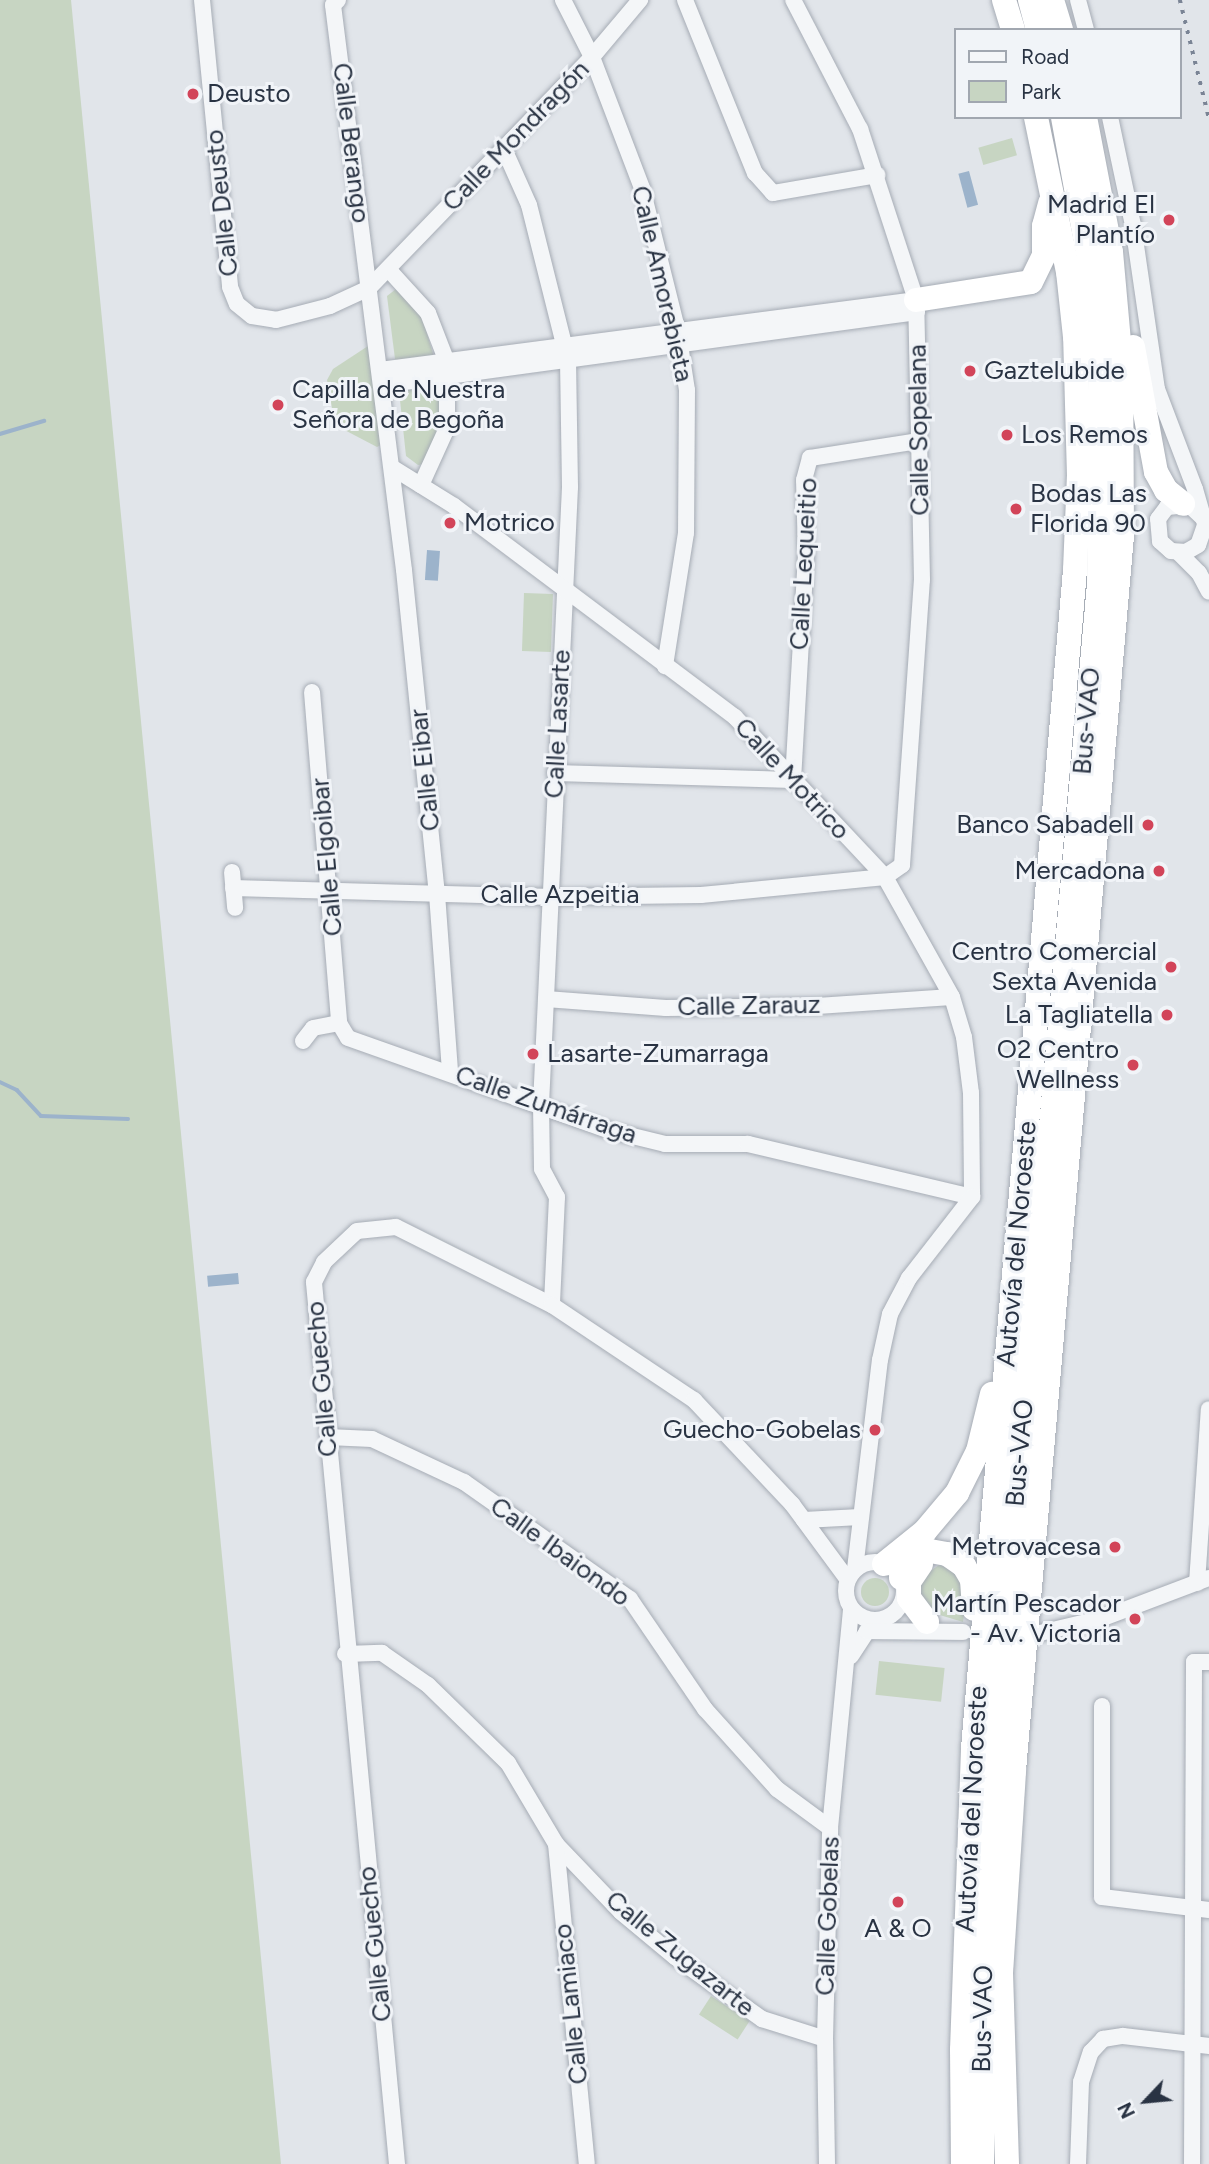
<!DOCTYPE html>
<meta charset="utf-8">
<style>
body{margin:0}
#map{position:relative;width:1209px;height:2164px;overflow:hidden;background:#e1e5ea;font-family:Figtree,sans-serif}
div>[style]{position:absolute}
[style*='--x']{left:calc(var(--x)*1px);top:calc(var(--y)*1px);width:calc(var(--w)*1px);rotate:calc(var(--a)*1deg)}
.green>*{inset:0;background:#c7d5c2;transform-origin:0 0}
.round{border-radius:50%}
.water>*{inset:0;background:#9cb3cb;transform-origin:0 0}
.stream>*{height:3.5px;margin:-1.75px;padding:0 1.75px;transform-origin:1.75px;border-radius:1.75px;background:#9cb3cb}
.roads{filter:drop-shadow(0 0 2px #a6acb5) drop-shadow(0 0 2px #a6acb5)}
.minor>*{height:16px;margin:-8px;padding:0 8px;transform-origin:8px;border-radius:8px;background:#f4f6f8}
.minor>.ring{margin:-8px;padding:0;box-sizing:content-box;background:none;border:16px solid #f4f6f8;border-radius:50%}
.highway>*{height:24px;margin:-12px;padding:0 12px;transform-origin:12px;border-radius:12px;background:#fff}
.rail>*{height:3.5px;margin-top:-1.75px;transform-origin:0;background:repeating-linear-gradient(90deg,#7a8495 0 3.5px,transparent 0 10.5px)}
.dots>*{width:19px;height:19px;translate:-50% -50%;box-sizing:border-box;border:4px solid #f1f4f8;border-radius:50%}
span{translate:-50% -50%;white-space:nowrap;text-align:center;line-height:1.15;-webkit-text-stroke:6px #f1f4f8;paint-order:stroke}
.poi-label{font-size:26px;color:#293343}
.left{translate:0 -50%;text-align:left}
.right{translate:-100% -50%;text-align:right}
.street-label{font-size:26px;color:#293343}
.legend{position:absolute;left:954px;top:28px;width:228px;height:91px;box-sizing:border-box;background:#f1f4f8;border:2px solid #a1a7b0;margin:0;padding:9px 12px;list-style:none;font-size:21px;color:#293343}
.legend li{display:flex;align-items:center;gap:14px;height:35px}
.legend b{width:35px;border:2px solid #a1a7b0}
.north{position:absolute;left:1111px;top:2066px;width:70px;height:70px;-webkit-text-stroke:5px #f1f4f8;paint-order:stroke;rotate:244deg;font-size:19px;font-weight:700;line-height:28px;text-align:center;color:#293343}
.north::after{content:'';display:block;margin:auto;width:24px;height:32px;background:#293343;clip-path:polygon(50% 0,100% 100%,50% 72%,0 100%)}
</style>
<div id="map">
<div class="green">
<i style="clip-path:polygon(0 0,71px 0,281px 2164px,0 2164px)"></i>
<i style="left:1012px;top:138px;width:18px;height:35px;rotate:74deg"></i>
<i style="clip-path:polygon(396px 289px,422px 317px,434px 357px,398px 362px,395px 359px,387px 296px)"></i>
<i style="clip-path:polygon(368px 346px,381px 445px,377px 447px,335px 425px,327px 380px,333px 369px)"></i>
<i style="clip-path:polygon(433px 387px,442px 398px,436px 436px,424px 464px,418px 465px,406px 456px,400px 400px,408px 390px)"></i>
<i style="left:524px;top:593px;width:29px;height:58px;rotate:2deg"></i>
<i style="clip-path:polygon(939px 1565px,954px 1569px,967px 1598px,963px 1622px,933px 1613px,921px 1603px,919px 1579px)"></i>
<i class="round" style="left:861px;top:1578px;width:28px;height:28px"></i>
<i style="left:879px;top:1661px;width:66px;height:34px;rotate:6deg"></i>
<i style="left:711px;top:1996px;width:46px;height:22px;rotate:33deg"></i>
</div>
<div class="water">
<i style="left:969px;top:171px;width:35px;height:11px;rotate:75deg"></i>
<i style="left:427px;top:550px;width:13px;height:30px;rotate:4deg"></i>
<i style="left:238px;top:1273px;width:11px;height:31px;rotate:85deg"></i>
</div>
<div class="stream">
<i style="--x:0;--y:434;--w:46;--a:-16.5"></i>
<i style="--x:0;--y:1082;--w:19;--a:25"></i>
<i style="--x:17;--y:1090;--w:35;--a:47"></i>
<i style="--x:41;--y:1116;--w:87;--a:2"></i>
</div>
<div class="roads">
<div class="minor">
<i style="--x:202;--y:0;--w:288;--a:84.4"></i>
<i style="--x:230;--y:287;--w:18;--a:68"></i>
<i style="--x:237;--y:304;--w:19;--a:39"></i>
<i style="--x:252;--y:316;--w:24;--a:9"></i>
<i style="--x:276;--y:320;--w:56;--a:-14.5"></i>
<i style="--x:330;--y:306;--w:43;--a:-24.8"></i>
<i style="--x:369;--y:288;--w:321;--a:-46"></i>
<i style="--x:592;--y:57;--w:75;--a:-49.9"></i>
<i style="--x:338;--y:0;--w:7;--a:135"></i>
<i style="--x:333;--y:5;--w:569;--a:82.84"></i>
<i style="--x:404;--y:570;--w:326;--a:84.2"></i>
<i style="--x:437;--y:894;--w:179;--a:85.8"></i>
<i style="--x:563;--y:0;--w:64;--a:63"></i>
<i style="--x:592;--y:57;--w:140;--a:69.1"></i>
<i style="--x:642;--y:188;--w:148;--a:76"></i>
<i style="--x:678;--y:332;--w:59;--a:81.2"></i>
<i style="--x:687;--y:390;--w:143;--a:90.4"></i>
<i style="--x:686;--y:533;--w:135;--a:99"></i>
<i style="--x:685;--y:0;--w:187;--a:68"></i>
<i style="--x:755;--y:173;--w:27;--a:48"></i>
<i style="--x:773;--y:193;--w:106;--a:-9.8"></i>
<i style="--x:1078;--y:0;--w:31;--a:75"></i>
<i style="--x:1110;--y:117;--w:110;--a:78"></i>
<i style="--x:1133;--y:225;--w:166;--a:81.7"></i>
<i style="--x:1157;--y:389;--w:107;--a:69.2"></i>
<i style="--x:1195;--y:489;--w:37;--a:74"></i>
<i style="--x:1205;--y:525;--w:21;--a:109"></i>
<i style="--x:1198;--y:545;--w:14;--a:150"></i>
<i style="--x:1186;--y:552;--w:15;--a:-176"></i>
<i style="--x:1171;--y:551;--w:15;--a:-138"></i>
<i style="--x:1160;--y:541;--w:22;--a:-95"></i>
<i style="--x:1158;--y:519;--w:15;--a:-53"></i>
<i style="--x:1167;--y:507;--w:22;--a:-5"></i>
<i style="--x:1189;--y:505;--w:19;--a:43"></i>
<i style="--x:504;--y:149;--w:61;--a:65.9"></i>
<i style="--x:529;--y:205;--w:160;--a:75.9"></i>
<i style="--x:568;--y:360;--w:127;--a:89.1"></i>
<i style="--x:570;--y:487;--w:618;--a:92.69"></i>
<i style="--x:541;--y:1104;--w:65;--a:89.1"></i>
<i style="--x:542;--y:1169;--w:32;--a:62"></i>
<i style="--x:557;--y:1197;--w:108;--a:92.7"></i>
<i style="--x:389;--y:270;--w:58;--a:47.8"></i>
<i style="--x:428;--y:313;--w:53;--a:68.8"></i>
<i style="--x:447;--y:362;--w:66;--a:90"></i>
<i style="--x:447;--y:428;--w:63;--a:114.5"></i>
<i style="--x:380;--y:370;--w:541;--a:-7.44"></i>
<i style="--x:382;--y:385;--w:540;--a:-7.77"></i>
<i style="--x:393;--y:468;--w:72;--a:31.9"></i>
<i style="--x:454;--y:506;--w:351;--a:36.9"></i>
<i style="--x:735;--y:717;--w:219;--a:46.8"></i>
<i style="--x:885;--y:877;--w:137;--a:60.8"></i>
<i style="--x:952;--y:997;--w:42;--a:73.3"></i>
<i style="--x:964;--y:1037;--w:56;--a:82.9"></i>
<i style="--x:971;--y:1093;--w:104;--a:89.4"></i>
<i style="--x:1179;--y:553;--w:28;--a:45"></i>
<i style="--x:1199;--y:573;--w:21;--a:62"></i>
<i style="--x:312;--y:692;--w:332;--a:85.3"></i>
<i style="--x:339;--y:1023;--w:17;--a:59"></i>
<i style="--x:348;--y:1038;--w:276;--a:19.5"></i>
<i style="--x:608;--y:1130;--w:59;--a:13.8"></i>
<i style="--x:665;--y:1144;--w:83;--a:0"></i>
<i style="--x:748;--y:1144;--w:230;--a:13.3"></i>
<i style="--x:555;--y:773;--w:238;--a:1.7"></i>
<i style="--x:793;--y:780;--w:225;--a:-86.7"></i>
<i style="--x:806;--y:555;--w:75;--a:-91.5"></i>
<i style="--x:804;--y:480;--w:23;--a:-75"></i>
<i style="--x:810;--y:458;--w:109;--a:-8.9"></i>
<i style="--x:232;--y:872;--w:36;--a:85"></i>
<i style="--x:233;--y:888;--w:319;--a:1.6"></i>
<i style="--x:552;--y:897;--w:149;--a:-0.8"></i>
<i style="--x:701;--y:895;--w:185;--a:-5.6"></i>
<i style="--x:885;--y:877;--w:21;--a:-35"></i>
<i style="--x:902;--y:865;--w:286;--a:-86"></i>
<i style="--x:922;--y:580;--w:280;--a:-91.2"></i>
<i style="--x:916;--y:300;--w:180;--a:-108.1"></i>
<i style="--x:860;--y:129;--w:145;--a:-117.4"></i>
<i style="--x:546;--y:999;--w:120;--a:4.3"></i>
<i style="--x:666;--y:1008;--w:151;--a:-0.8"></i>
<i style="--x:817;--y:1006;--w:135;--a:-3.8"></i>
<i style="--x:303;--y:1041;--w:16;--a:-52"></i>
<i style="--x:313;--y:1028;--w:26;--a:-11"></i>
<i style="--x:328;--y:1437;--w:44;--a:2.6"></i>
<i style="--x:372;--y:1439;--w:102;--a:25.1"></i>
<i style="--x:464;--y:1482;--w:203;--a:35.2"></i>
<i style="--x:630;--y:1599;--w:133;--a:55.7"></i>
<i style="--x:705;--y:1709;--w:108;--a:48"></i>
<i style="--x:777;--y:1789;--w:66;--a:36.3"></i>
<i style="--x:804;--y:1520;--w:56;--a:-3.1"></i>
<i class="ring" style="left:846px;top:1562px;width:42px;height:42px"></i>
<i style="--x:855;--y:1569;--w:210;--a:-83.2"></i>
<i style="--x:880;--y:1360;--w:47;--a:-77.7"></i>
<i style="--x:890;--y:1314;--w:41;--a:-62.2"></i>
<i style="--x:909;--y:1278;--w:103;--a:-52.1"></i>
<i style="--x:1197;--y:1583;--w:174;--a:-86.1"></i>
<i style="--x:1040;--y:1633;--w:65;--a:-13.4"></i>
<i style="--x:1103;--y:1618;--w:113;--a:-20.7"></i>
<i style="--x:345;--y:1654;--w:37;--a:-2"></i>
<i style="--x:382;--y:1653;--w:56;--a:34.8"></i>
<i style="--x:428;--y:1685;--w:112;--a:44.3"></i>
<i style="--x:508;--y:1763;--w:94;--a:59.3"></i>
<i style="--x:556;--y:1844;--w:94;--a:46.3"></i>
<i style="--x:621;--y:1912;--w:70;--a:39.8"></i>
<i style="--x:675;--y:1957;--w:107;--a:35.5"></i>
<i style="--x:762;--y:2019;--w:66;--a:17.6"></i>
<i style="--x:851;--y:1656;--w:30;--a:-57"></i>
<i style="--x:867;--y:1631;--w:96;--a:0.6"></i>
<i style="--x:1102;--y:1706;--w:191;--a:90"></i>
<i style="--x:1102;--y:1897;--w:108;--a:6.9"></i>
<i style="--x:556;--y:1844;--w:321;--a:84.5"></i>
<i style="--x:397;--y:2164;--w:886;--a:-95.38"></i>
<i style="--x:314;--y:1282;--w:22;--a:-63"></i>
<i style="--x:324;--y:1262;--w:45;--a:-43.2"></i>
<i style="--x:357;--y:1231;--w:39;--a:-6"></i>
<i style="--x:396;--y:1227;--w:174;--a:26.6"></i>
<i style="--x:552;--y:1305;--w:171;--a:33.8"></i>
<i style="--x:694;--y:1400;--w:143;--a:46.7"></i>
<i style="--x:792;--y:1504;--w:94;--a:53.6"></i>
<i style="--x:827;--y:2164;--w:125;--a:-90.9"></i>
<i style="--x:825;--y:2039;--w:211;--a:-88.6"></i>
<i style="--x:830;--y:1828;--w:221;--a:-84.5"></i>
<i style="--x:1078;--y:2164;--w:82;--a:-87.9"></i>
<i style="--x:1081;--y:2082;--w:32;--a:-72"></i>
<i style="--x:1091;--y:2052;--w:18;--a:-47"></i>
<i style="--x:1103;--y:2039;--w:20;--a:-9"></i>
<i style="--x:1123;--y:2036;--w:87;--a:6.6"></i>
<i style="--x:1192;--y:2164;--w:502;--a:-89.77"></i>
<i style="--x:1194;--y:1662;--w:15;--a:0"></i>
</div>
<div class="highway">
<i style="--x:1004;--y:0;--w:31;--a:73"></i>
<i style="--x:1030;--y:0;--w:31;--a:75"></i>
<i style="--x:1052;--y:0;--w:31;--a:73"></i>
<i style="--x:916;--y:300;--w:116;--a:-8.9"></i>
<i style="--x:1031;--y:282;--w:30;--a:-64"></i>
<i style="--x:1044;--y:255;--w:29;--a:-90"></i>
<i style="--x:1044;--y:226;--w:24;--a:-75"></i>
<i style="--x:1133;--y:347;--w:127;--a:79.6"></i>
<i style="--x:1156;--y:472;--w:21;--a:61"></i>
<i style="--x:1166;--y:490;--w:22;--a:39"></i>
<i style="--x:884;--y:1564;--w:53;--a:-38.8"></i>
<i style="--x:925;--y:1531;--w:50;--a:-49.9"></i>
<i style="--x:957;--y:1493;--w:47;--a:-63.4"></i>
<i style="--x:978;--y:1451;--w:59;--a:-76.2"></i>
<i style="--x:921;--y:1564;--w:22;--a:124"></i>
<i style="--x:909;--y:1582;--w:16;--a:90"></i>
<i style="--x:909;--y:1598;--w:30;--a:53"></i>
<i style="--x:901;--y:1578;--w:28;--a:-52"></i>
<i style="--x:918;--y:1556;--w:13;--a:-23"></i>
<i style="--x:930;--y:1551;--w:17;--a:10"></i>
<i style="--x:947;--y:1554;--w:21;--a:35"></i>
<i style="--x:964;--y:1566;--w:16;--a:60"></i>
<i style="--x:972;--y:1580;--w:29;--a:86"></i>
<i style="--x:963;--y:2164;--w:114;--a:-90.5"></i>
<i style="--x:962;--y:2050;--w:302;--a:-87.9"></i>
<i style="--x:973;--y:1748;--w:1182;--a:-85.05"></i>
<i style="--x:1075;--y:570;--w:94;--a:-87.6"></i>
<i style="--x:1079;--y:476;--w:139;--a:-91.6"></i>
<i style="--x:1075;--y:337;--w:65;--a:-96.1"></i>
<i style="--x:1068;--y:272;--w:158;--a:-101.7"></i>
<i style="--x:982;--y:2164;--w:194;--a:-89.7"></i>
<i style="--x:983;--y:1970;--w:200;--a:-86.9"></i>
<i style="--x:994;--y:1770;--w:1190;--a:-84.94"></i>
<i style="--x:1099;--y:585;--w:211;--a:-89.7"></i>
<i style="--x:1100;--y:374;--w:116;--a:-95.5"></i>
<i style="--x:1089;--y:259;--w:144;--a:-100.4"></i>
<i style="--x:1007;--y:2164;--w:191;--a:-91.8"></i>
<i style="--x:1001;--y:1973;--w:203;--a:-86.3"></i>
<i style="--x:1014;--y:1770;--w:1239;--a:-85"></i>
<i style="--x:1122;--y:536;--w:172;--a:-90.3"></i>
<i style="--x:1121;--y:364;--w:112;--a:-95.1"></i>
<i style="--x:1111;--y:252;--w:137;--a:-100.9"></i>
</div>
</div>
<div class="rail">
<i style="--x:1180;--y:0;--w:122;--a:76.2"></i>
</div>
<div class="dots">
<i style="left:193px;top:94px;background:#d24459"></i>
<i style="left:1169px;top:220px;background:#d24459"></i>
<i style="left:970px;top:371px;background:#d24459"></i>
<i style="left:278px;top:405px;background:#d24459"></i>
<i style="left:1007px;top:435px;background:#d24459"></i>
<i style="left:1016px;top:509px;background:#d24459"></i>
<i style="left:450px;top:523px;background:#d24459"></i>
<i style="left:1148px;top:825px;background:#d24459"></i>
<i style="left:1159px;top:871px;background:#d24459"></i>
<i style="left:1171px;top:967px;background:#d24459"></i>
<i style="left:1167px;top:1015px;background:#d24459"></i>
<i style="left:533px;top:1054px;background:#d24459"></i>
<i style="left:1133px;top:1065px;background:#d24459"></i>
<i style="left:875px;top:1430px;background:#d24459"></i>
<i style="left:1115px;top:1547px;background:#d24459"></i>
<i style="left:1135px;top:1619px;background:#d24459"></i>
<i style="left:898px;top:1902px;background:#d24459"></i>
</div>
<div class="poi-label">
<span class="left" style="left:207px;top:94px">Deusto</span>
<span class="right" style="left:1155px;top:220px">Madrid El<br>Plantío</span>
<span class="left" style="left:984px;top:371px">Gaztelubide</span>
<span class="left" style="left:292px;top:405px">Capilla de Nuestra<br>Señora de Begoña</span>
<span class="left" style="left:1021px;top:435px">Los Remos</span>
<span class="left" style="left:1030px;top:509px">Bodas Las<br>Florida 90</span>
<span class="left" style="left:464px;top:523px">Motrico</span>
<span class="right" style="left:1134px;top:825px">Banco Sabadell</span>
<span class="right" style="left:1145px;top:871px">Mercadona</span>
<span class="right" style="left:1157px;top:967px">Centro Comercial<br>Sexta Avenida</span>
<span class="right" style="left:1153px;top:1015px">La Tagliatella</span>
<span class="right" style="left:1119px;top:1065px">O2 Centro<br>Wellness</span>
<span class="left" style="left:547px;top:1054px">Lasarte-Zumarraga</span>
<span class="right" style="left:861px;top:1430px">Guecho-Gobelas</span>
<span class="right" style="left:1101px;top:1547px">Metrovacesa</span>
<span class="right" style="left:1121px;top:1619px">Martín Pescador<br>- Av. Victoria</span>
<span style="left:898px;top:1929px">A &amp; O</span>
</div>
<div class="street-label">
<span style="left:516px;top:136px;rotate:-46deg">Calle Mondragón</span>
<span style="left:351px;top:143px;rotate:83deg">Calle Berango</span>
<span style="left:222px;top:203px;rotate:-96deg">Calle Deusto</span>
<span style="left:662px;top:284px;rotate:77deg">Calle Amorebieta</span>
<span style="left:919px;top:430px;rotate:-91deg">Calle Sopelana</span>
<span style="left:804px;top:564px;rotate:-87deg">Calle Lequeitio</span>
<span style="left:1087px;top:721px;rotate:-85deg">Bus-VAO</span>
<span style="left:558px;top:724px;rotate:-87deg">Calle Lasarte</span>
<span style="left:425px;top:770px;rotate:-96deg">Calle Eibar</span>
<span style="left:792px;top:779px;rotate:47deg">Calle Motrico</span>
<span style="left:327px;top:857px;rotate:-95deg">Calle Elgoibar</span>
<span style="left:560px;top:895px">Calle Azpeitia</span>
<span style="left:749px;top:1006px;rotate:-1deg">Calle Zarauz</span>
<span style="left:546px;top:1105px;rotate:19deg">Calle Zumárraga</span>
<span style="left:1017px;top:1244px;rotate:-85deg">Autovía del Noroeste</span>
<span style="left:322px;top:1379px;rotate:-95deg">Calle Guecho</span>
<span style="left:1020px;top:1453px;rotate:-85deg">Bus-VAO</span>
<span style="left:560px;top:1552px;rotate:36deg">Calle Ibaiondo</span>
<span style="left:972px;top:1809px;rotate:-87deg">Autovía del Noroeste</span>
<span style="left:828px;top:1916px;rotate:-88deg">Calle Gobelas</span>
<span style="left:375px;top:1944px;rotate:-96deg">Calle Guecho</span>
<span style="left:680px;top:1954px;rotate:39deg">Calle Zugazarte</span>
<span style="left:571px;top:2004px;rotate:-96deg">Calle Lamiaco</span>
<span style="left:983px;top:2019px;rotate:-89deg">Bus-VAO</span>
</div>
<ul class="legend">
<li><b style="height:9px;background:#f4f6f8"></b>Road</li>
<li><b style="height:19px;background:#c7d5c2"></b>Park</li>
</ul>
<div class="north">N</div>
</div>
